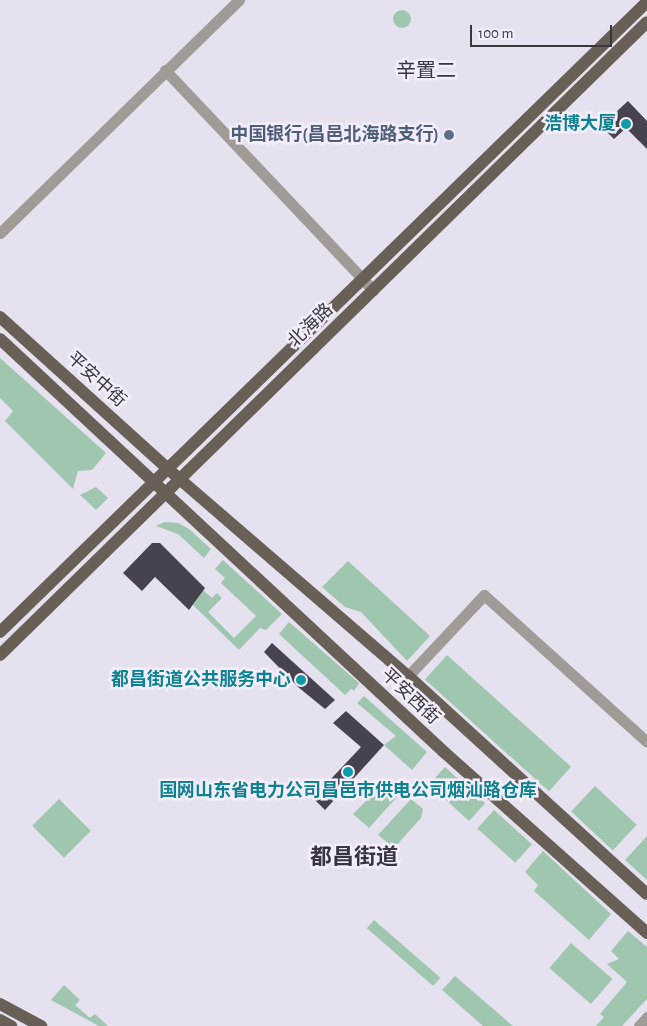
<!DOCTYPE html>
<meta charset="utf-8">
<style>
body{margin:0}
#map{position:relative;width:647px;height:1026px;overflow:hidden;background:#e6e1ee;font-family:"Alegreya Sans","Noto Sans SC",sans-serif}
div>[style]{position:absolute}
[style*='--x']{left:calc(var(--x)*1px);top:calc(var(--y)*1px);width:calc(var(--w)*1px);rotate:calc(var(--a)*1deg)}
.green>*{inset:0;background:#9fc7af;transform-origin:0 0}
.round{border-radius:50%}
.building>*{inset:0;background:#47424d}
.minor>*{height:11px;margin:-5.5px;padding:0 5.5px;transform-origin:5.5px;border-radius:5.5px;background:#a09b96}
.major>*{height:12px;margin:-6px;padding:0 6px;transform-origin:6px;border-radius:6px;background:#685f57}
.dots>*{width:14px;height:14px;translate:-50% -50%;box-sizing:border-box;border:2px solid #f4eefc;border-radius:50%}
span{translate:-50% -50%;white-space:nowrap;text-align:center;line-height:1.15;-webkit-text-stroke:5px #f4eefc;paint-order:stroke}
.culture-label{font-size:18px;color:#0d838f;font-weight:700}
.right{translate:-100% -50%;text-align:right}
.service-label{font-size:18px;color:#4e5e75;font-weight:700}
.street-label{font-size:18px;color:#39363c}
.quarter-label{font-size:20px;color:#39343f}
.district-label{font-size:22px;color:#39343f;font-weight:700}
.scale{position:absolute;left:470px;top:25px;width:142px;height:22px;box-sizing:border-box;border:2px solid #39363c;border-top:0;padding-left:6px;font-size:15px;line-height:18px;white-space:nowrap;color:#39363c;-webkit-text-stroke:4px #f4eefc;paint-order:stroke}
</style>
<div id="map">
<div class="green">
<i class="round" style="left:393px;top:10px;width:18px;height:18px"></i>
<i style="clip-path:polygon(0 358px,106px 453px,92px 470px,78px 471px,73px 489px,5px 421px,13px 411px,0 398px)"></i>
<i style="clip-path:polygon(96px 487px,108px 498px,96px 510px,80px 495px)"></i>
<i style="clip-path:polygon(165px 522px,178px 523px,189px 529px,211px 549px,204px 558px,178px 534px,156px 526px)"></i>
<i style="clip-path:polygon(223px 560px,282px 614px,266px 630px,260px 628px,239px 650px,193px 605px,203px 590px,212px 598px,217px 593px,222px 598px,208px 612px,234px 638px,256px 616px,221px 583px,225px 578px,215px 569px)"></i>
<i style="clip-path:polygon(348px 561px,430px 636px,407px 661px,361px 612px,345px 607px,322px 587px)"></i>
<i style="clip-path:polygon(289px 622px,359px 683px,354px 691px,351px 689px,345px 695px,279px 634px)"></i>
<i style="left:447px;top:655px;width:167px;height:33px;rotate:42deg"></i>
<i style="clip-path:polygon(364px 696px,427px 752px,412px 770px,384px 745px,396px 736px,357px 703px)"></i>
<i style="left:445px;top:767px;width:54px;height:24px;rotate:42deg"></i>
<i style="clip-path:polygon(389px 778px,404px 789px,369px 828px,353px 814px)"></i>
<i style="left:595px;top:786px;width:57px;height:35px;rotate:43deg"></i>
<i style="left:59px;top:799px;width:45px;height:38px;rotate:45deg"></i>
<i style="clip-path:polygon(411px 799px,423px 809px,421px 818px,394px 848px,378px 835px)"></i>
<i style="left:494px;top:810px;width:51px;height:25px;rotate:42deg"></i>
<i style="clip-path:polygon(647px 836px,647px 880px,625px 860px)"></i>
<i style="clip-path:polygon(543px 851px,611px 914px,589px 940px,534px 891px,538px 885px,525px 872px)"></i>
<i style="left:374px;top:920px;width:88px;height:11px;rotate:41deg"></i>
<i style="clip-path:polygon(628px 931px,647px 947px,647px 999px,622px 1026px,596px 1026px,604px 1017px,600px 1014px,627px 982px,607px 964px,619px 959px,611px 951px)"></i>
<i style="left:571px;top:943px;width:55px;height:33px;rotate:41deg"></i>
<i style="clip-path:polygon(455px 976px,513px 1026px,483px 1026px,442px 990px)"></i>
<i style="clip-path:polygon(64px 985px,80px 1000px,75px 1005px,90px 1018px,95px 1014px,108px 1026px,99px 1026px,51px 1000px)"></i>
</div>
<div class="building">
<i style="clip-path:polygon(628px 101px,647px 121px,647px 149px,626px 128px,614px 139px,601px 126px)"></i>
<i style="clip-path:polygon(152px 543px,160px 543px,205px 588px,189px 610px,155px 577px,142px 591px,123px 573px)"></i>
<i style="clip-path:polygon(272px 643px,335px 700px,325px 709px,298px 687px,264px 652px)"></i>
<i style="clip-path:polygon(346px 711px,384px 745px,325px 810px,313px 798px,361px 747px,333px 723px)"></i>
</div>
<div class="minor">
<i style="--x:165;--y:70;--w:303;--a:46.6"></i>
<i style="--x:0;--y:233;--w:334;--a:-44.3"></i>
<i style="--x:408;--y:676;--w:111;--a:-46.8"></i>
<i style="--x:484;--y:595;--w:219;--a:42"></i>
<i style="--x:639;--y:1026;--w:12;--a:-48"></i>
</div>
<div class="major">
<i style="--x:0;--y:317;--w:227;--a:42.1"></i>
<i style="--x:168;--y:469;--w:317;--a:40.8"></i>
<i style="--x:408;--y:676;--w:323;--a:42.4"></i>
<i style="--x:0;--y:339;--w:606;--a:42.93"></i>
<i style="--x:444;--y:752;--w:272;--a:41.7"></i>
<i style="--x:0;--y:632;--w:903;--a:-44.24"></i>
<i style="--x:0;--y:655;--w:905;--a:-44.37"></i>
<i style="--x:0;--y:1004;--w:47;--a:28.2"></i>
<i style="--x:0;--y:1020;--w:13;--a:29"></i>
</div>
<div class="dots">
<i style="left:626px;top:124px;background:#0f9aa8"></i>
<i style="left:449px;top:135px;background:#5c6f8a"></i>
<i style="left:301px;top:680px;background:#0f9aa8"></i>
<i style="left:348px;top:772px;background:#0f9aa8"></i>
</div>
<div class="culture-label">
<span class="right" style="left:616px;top:124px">浩博大厦</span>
<span class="right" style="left:291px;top:680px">都昌街道公共服务中心</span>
<span style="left:348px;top:791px">国网山东省电力公司昌邑市供电公司烟汕路仓库</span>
</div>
<div class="service-label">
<span class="right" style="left:439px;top:135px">中国银行(昌邑北海路支行)</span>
</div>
<div class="street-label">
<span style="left:311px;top:326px;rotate:-44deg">北海路</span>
<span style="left:96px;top:380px;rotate:42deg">平安中街</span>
<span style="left:410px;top:697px;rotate:43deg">平安西街</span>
</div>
<div class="quarter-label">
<span style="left:426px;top:71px">辛置二</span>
</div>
<div class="district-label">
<span style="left:354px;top:858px">都昌街道</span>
</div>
<div class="scale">100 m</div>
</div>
